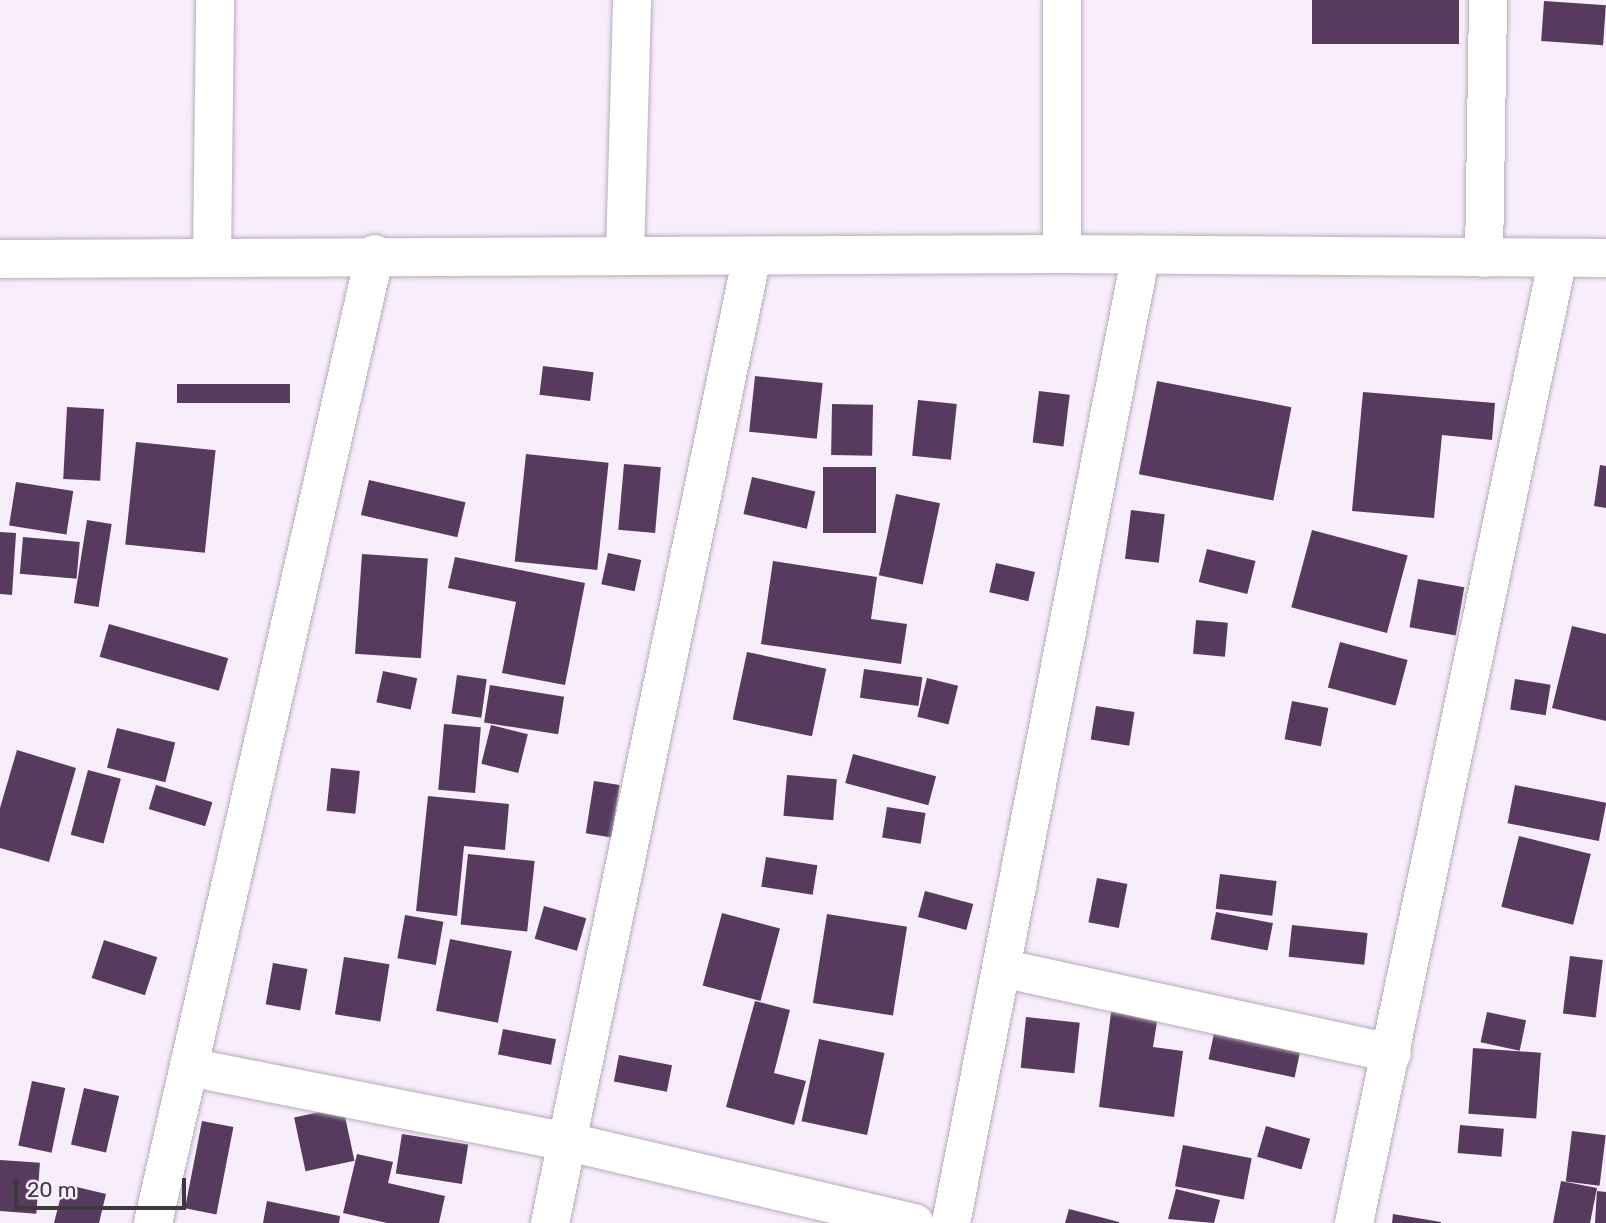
<!DOCTYPE html>
<style>
body{margin:0}
#map{position:relative;width:1606px;height:1223px;overflow:hidden;background:#f8eefb;font-family:Rubik,sans-serif}
div>[style]{position:absolute}
[style*='--x']{left:calc(var(--x)*1px);top:calc(var(--y)*1px);width:calc(var(--w)*1px);rotate:calc(var(--a)*1deg)}
.building>*{inset:0;background:#563b5e;transform-origin:0 0}
.roads{filter:drop-shadow(0 0 2px #b7adba) drop-shadow(0 0 2px #b7adba)}
.street>*{height:38px;margin:-19px;padding:0 19px;transform-origin:19px;border-radius:19px;background:#fff}
.secondary>*{height:38px;margin:-19px;padding:0 19px;transform-origin:19px;border-radius:19px;background:#fff}
span{translate:-50% -50%;white-space:nowrap;text-align:center;line-height:1.15;-webkit-text-stroke:7px #f8eefb;paint-order:stroke}
.scale{position:absolute;left:14px;top:1178px;width:172px;height:32px;box-sizing:border-box;border:4px solid #3d393e;border-top:0;padding-left:9px;font-size:21px;line-height:24px;white-space:nowrap;color:#3d393e;-webkit-text-stroke:5px #f8eefb;paint-order:stroke}
</style>
<div id="map">
<div class="building">
<i style="left:1312px;top:0;width:147px;height:44px"></i>
<i style="left:1544px;top:1px;width:62px;height:40px;rotate:4deg"></i>
<i style="left:543px;top:366px;width:51px;height:29px;rotate:7deg"></i>
<i style="left:755px;top:376px;width:68px;height:56px;rotate:6deg"></i>
<i style="left:1157px;top:381px;width:137px;height:95px;rotate:11deg"></i>
<i style="left:177px;top:384px;width:113px;height:19px"></i>
<i style="left:1039px;top:391px;width:31px;height:52px;rotate:7deg"></i>
<i style="clip-path:polygon(1363px 392px,1495px 403px,1492px 440px,1442px 435px,1434px 518px,1352px 511px)"></i>
<i style="left:918px;top:400px;width:39px;height:56px;rotate:6deg"></i>
<i style="left:832px;top:404px;width:41px;height:51px;rotate:1deg"></i>
<i style="left:67px;top:407px;width:37px;height:72px;rotate:3deg"></i>
<i style="left:136px;top:442px;width:80px;height:103px;rotate:6deg"></i>
<i style="left:526px;top:454px;width:83px;height:108px;rotate:6deg"></i>
<i style="left:624px;top:464px;width:37px;height:66px;rotate:5deg"></i>
<i style="clip-path:polygon(1600px 465px,1606px 466px,1606px 508px,1594px 506px)"></i>
<i style="left:823px;top:467px;width:53px;height:66px"></i>
<i style="left:752px;top:477px;width:65px;height:38px;rotate:13deg"></i>
<i style="left:369px;top:480px;width:99px;height:36px;rotate:13deg"></i>
<i style="left:16px;top:482px;width:58px;height:44px;rotate:9deg"></i>
<i style="left:896px;top:494px;width:45px;height:83px;rotate:12deg"></i>
<i style="left:1131px;top:510px;width:34px;height:49px;rotate:7deg"></i>
<i style="left:87px;top:520px;width:25px;height:84px;rotate:9deg"></i>
<i style="left:1312px;top:530px;width:99px;height:80px;rotate:15deg"></i>
<i style="clip-path:polygon(0 532px,16px 533px,12px 595px,0 594px)"></i>
<i style="left:23px;top:537px;width:57px;height:37px;rotate:5deg"></i>
<i style="left:1207px;top:549px;width:50px;height:34px;rotate:14deg"></i>
<i style="left:608px;top:553px;width:34px;height:32px;rotate:12deg"></i>
<i style="left:362px;top:554px;width:66px;height:100px;rotate:4deg"></i>
<i style="clip-path:polygon(455px 557px,585px 583px,565px 685px,502px 673px,516px 602px,448px 588px)"></i>
<i style="clip-path:polygon(773px 561px,877px 577px,871px 619px,907px 624px,901px 664px,761px 644px)"></i>
<i style="left:996px;top:563px;width:40px;height:30px;rotate:13deg"></i>
<i style="left:1418px;top:579px;width:47px;height:49px;rotate:10deg"></i>
<i style="left:1196px;top:620px;width:32px;height:34px;rotate:5deg"></i>
<i style="left:109px;top:624px;width:124px;height:34px;rotate:16deg"></i>
<i style="clip-path:polygon(1572px 626px,1606px 634px,1606px 721px,1552px 708px)"></i>
<i style="left:1340px;top:642px;width:70px;height:47px;rotate:15deg"></i>
<i style="left:747px;top:652px;width:81px;height:69px;rotate:12deg"></i>
<i style="left:864px;top:669px;width:59px;height:29px;rotate:8deg"></i>
<i style="left:383px;top:671px;width:35px;height:32px;rotate:12deg"></i>
<i style="left:457px;top:675px;width:30px;height:39px;rotate:8deg"></i>
<i style="left:927px;top:678px;width:32px;height:40px;rotate:14deg"></i>
<i style="left:1515px;top:679px;width:36px;height:31px;rotate:9deg"></i>
<i style="left:490px;top:685px;width:75px;height:38px;rotate:9deg"></i>
<i style="left:1292px;top:701px;width:37px;height:39px;rotate:11deg"></i>
<i style="left:1096px;top:706px;width:39px;height:34px;rotate:9deg"></i>
<i style="left:444px;top:724px;width:37px;height:66px;rotate:5deg"></i>
<i style="left:491px;top:725px;width:38px;height:40px;rotate:14deg"></i>
<i style="left:117px;top:728px;width:60px;height:41px;rotate:14deg"></i>
<i style="clip-path:polygon(17px 750px,76px 768px,49px 862px,0 848px,0 808px)"></i>
<i style="left:853px;top:754px;width:86px;height:30px;rotate:15deg"></i>
<i style="left:331px;top:768px;width:29px;height:43px;rotate:6deg"></i>
<i style="left:88px;top:770px;width:34px;height:67px;rotate:15deg"></i>
<i style="left:787px;top:775px;width:50px;height:41px;rotate:5deg"></i>
<i style="left:594px;top:781px;width:26px;height:53px;rotate:9deg"></i>
<i style="left:156px;top:785px;width:59px;height:25px;rotate:17deg"></i>
<i style="left:1515px;top:785px;width:93px;height:39px;rotate:11deg"></i>
<i style="clip-path:polygon(428px 796px,509px 804px,505px 850px,464px 846px,457px 916px,416px 911px)"></i>
<i style="left:887px;top:807px;width:39px;height:31px;rotate:9deg"></i>
<i style="left:1519px;top:836px;width:74px;height:73px;rotate:14deg"></i>
<i style="left:468px;top:854px;width:67px;height:71px;rotate:6deg"></i>
<i style="left:766px;top:857px;width:52px;height:30px;rotate:9deg"></i>
<i style="left:1220px;top:874px;width:57px;height:35px;rotate:7deg"></i>
<i style="left:1097px;top:878px;width:31px;height:45px;rotate:11deg"></i>
<i style="left:925px;top:891px;width:50px;height:27px;rotate:15deg"></i>
<i style="left:544px;top:906px;width:44px;height:34px;rotate:16deg"></i>
<i style="left:1216px;top:912px;width:58px;height:28px;rotate:11deg"></i>
<i style="left:722px;top:913px;width:60px;height:75px;rotate:15deg"></i>
<i style="left:827px;top:914px;width:81px;height:90px;rotate:9deg"></i>
<i style="left:405px;top:915px;width:39px;height:44px;rotate:10deg"></i>
<i style="left:1292px;top:925px;width:76px;height:32px;rotate:6deg"></i>
<i style="left:450px;top:939px;width:63px;height:73px;rotate:11deg"></i>
<i style="left:104px;top:940px;width:56px;height:40px;rotate:18deg"></i>
<i style="left:1570px;top:956px;width:33px;height:58px;rotate:7deg"></i>
<i style="left:344px;top:957px;width:46px;height:58px;rotate:9deg"></i>
<i style="left:273px;top:963px;width:35px;height:42px;rotate:10deg"></i>
<i style="clip-path:polygon(1113px 997px,1160px 1003px,1153px 1047px,1183px 1051px,1174px 1117px,1099px 1107px)"></i>
<i style="clip-path:polygon(755px 1001px,790px 1010px,774px 1073px,806px 1081px,794px 1125px,726px 1107px)"></i>
<i style="left:1487px;top:1012px;width:40px;height:31px;rotate:12deg"></i>
<i style="left:1026px;top:1017px;width:54px;height:51px;rotate:6deg"></i>
<i style="left:1216px;top:1024px;width:88px;height:36px;rotate:12deg"></i>
<i style="left:503px;top:1029px;width:54px;height:26px;rotate:11deg"></i>
<i style="left:819px;top:1039px;width:67px;height:84px;rotate:12deg"></i>
<i style="left:1473px;top:1048px;width:68px;height:66px;rotate:4deg"></i>
<i style="left:619px;top:1055px;width:54px;height:27px;rotate:11deg"></i>
<i style="left:32px;top:1081px;width:34px;height:66px;rotate:12deg"></i>
<i style="left:84px;top:1088px;width:36px;height:58px;rotate:13deg"></i>
<i style="left:343px;top:1107px;width:55px;height:50px;rotate:78deg"></i>
<i style="left:202px;top:1121px;width:32px;height:89px;rotate:11deg"></i>
<i style="left:1460px;top:1125px;width:44px;height:28px;rotate:5deg"></i>
<i style="left:1266px;top:1126px;width:46px;height:32px;rotate:16deg"></i>
<i style="left:1572px;top:1131px;width:34px;height:51px;rotate:7deg"></i>
<i style="left:402px;top:1134px;width:67px;height:40px;rotate:9deg"></i>
<i style="left:1183px;top:1145px;width:70px;height:42px;rotate:11deg"></i>
<i style="clip-path:polygon(357px 1154px,393px 1162px,388px 1183px,445px 1196px,439px 1223px,387px 1223px,343px 1213px)"></i>
<i style="left:0;top:1160px;width:40px;height:51px;rotate:4deg"></i>
<i style="clip-path:polygon(1561px 1181px,1597px 1188px,1590px 1223px,1553px 1223px)"></i>
<i style="clip-path:polygon(64px 1184px,106px 1194px,99px 1223px,54px 1223px)"></i>
<i style="clip-path:polygon(1176px 1189px,1220px 1200px,1214px 1223px,1168px 1219px)"></i>
<i style="clip-path:polygon(1597px 1191px,1606px 1192px,1606px 1223px,1595px 1223px)"></i>
<i style="clip-path:polygon(267px 1201px,340px 1216px,339px 1223px,263px 1223px)"></i>
<i style="clip-path:polygon(1069px 1209px,1119px 1222px,1119px 1223px,1065px 1223px)"></i>
<i style="clip-path:polygon(1393px 1214px,1441px 1222px,1441px 1223px,1392px 1223px)"></i>
</div>
<div class="roads">
<div class="street">
<i style="--x:1062;--y:0;--w:254;--a:90"></i>
<i style="--x:625;--y:255;--w:255;--a:-88.4"></i>
<i style="--x:212;--y:258;--w:258;--a:-89.3"></i>
<i style="--x:1484;--y:258;--w:258;--a:-89.1"></i>
<i style="--x:1006;--y:969;--w:395;--a:12.3"></i>
<i style="--x:189;--y:1067;--w:387;--a:11.2"></i>
<i style="--x:569;--y:1142;--w:355;--a:13.2"></i>
<i style="--x:153;--y:1223;--w:994;--a:-77.1"></i>
<i style="--x:550;--y:1223;--w:988;--a:-78.2"></i>
<i style="--x:951;--y:1223;--w:987;--a:-78.91"></i>
<i style="--x:1354;--y:1223;--w:986;--a:-78.06"></i>
</div>
<div class="secondary">
<i style="--x:0;--y:259;--w:1062;--a:-0.27"></i>
<i style="--x:1062;--y:254;--w:544;--a:0.42"></i>
</div>
</div>
<div class="scale">20 m</div>
</div>
